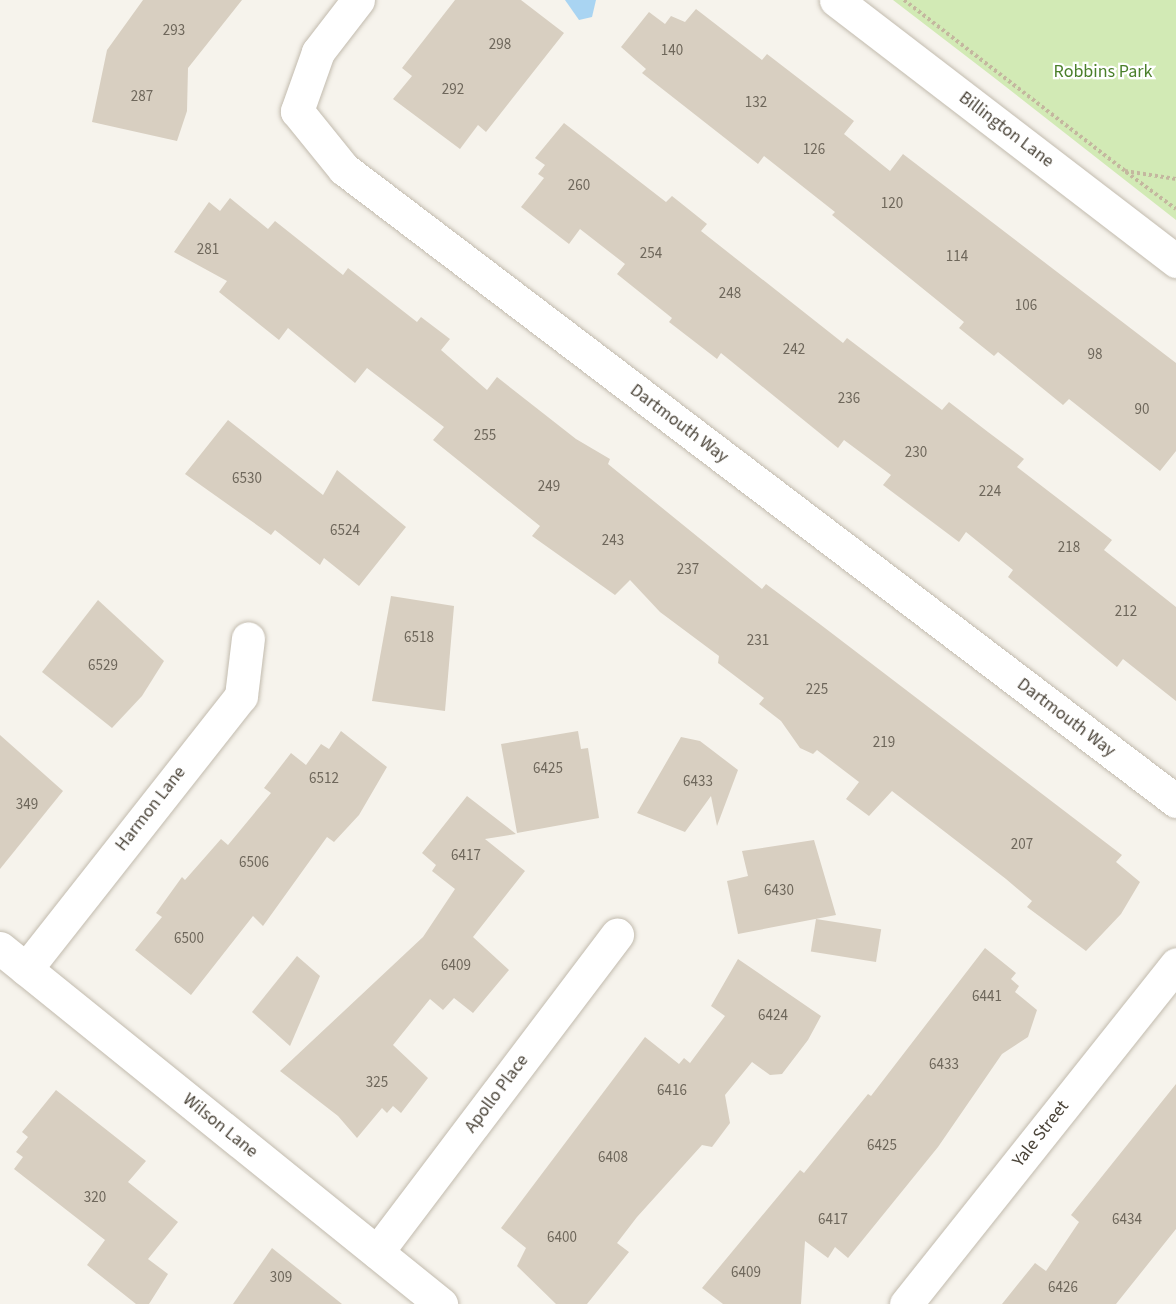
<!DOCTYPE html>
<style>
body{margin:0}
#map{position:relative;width:1176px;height:1304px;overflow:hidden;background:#f6f3ec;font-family:"Source Sans 3",sans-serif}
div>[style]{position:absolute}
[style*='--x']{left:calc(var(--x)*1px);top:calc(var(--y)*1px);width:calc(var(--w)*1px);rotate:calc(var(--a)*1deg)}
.green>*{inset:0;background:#d2eab5}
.water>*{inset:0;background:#a9d4f2}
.building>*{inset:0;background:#d8cfc1;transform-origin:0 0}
.path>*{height:4px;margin-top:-2px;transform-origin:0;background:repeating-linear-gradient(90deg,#c4b79f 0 3px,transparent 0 6px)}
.roads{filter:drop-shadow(0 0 2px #c2bbae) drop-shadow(0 0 2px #c2bbae)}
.minor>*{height:33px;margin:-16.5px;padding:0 16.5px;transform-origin:16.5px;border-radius:16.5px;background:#fff}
span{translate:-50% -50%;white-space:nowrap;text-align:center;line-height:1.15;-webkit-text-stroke:4.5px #fff;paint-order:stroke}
.number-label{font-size:15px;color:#6e675b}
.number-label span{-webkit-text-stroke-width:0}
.park-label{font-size:18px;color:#4a7f2a}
.street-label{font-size:18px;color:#4b4439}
</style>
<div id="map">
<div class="green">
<i style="clip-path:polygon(893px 0,1176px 0,1176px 220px,992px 76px)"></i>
</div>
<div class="water">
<i style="clip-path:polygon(565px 0,596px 0,592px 17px,579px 20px)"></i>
</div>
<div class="building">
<i style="clip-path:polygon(143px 0,242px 0,188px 68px,187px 111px,177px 141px,92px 122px,107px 50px)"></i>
<i style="clip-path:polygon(455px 0,521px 0,564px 33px,486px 132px,478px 125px,460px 149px,393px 99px,412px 76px,402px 68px)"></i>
<i style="clip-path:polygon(696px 9px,762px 60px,767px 54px,854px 121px,844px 134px,890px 171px,903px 154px,1176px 363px,1176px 451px,1160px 471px,1069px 399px,1063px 405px,998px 352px,994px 356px,959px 328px,964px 322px,832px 215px,835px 212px,764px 156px,758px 164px,642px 73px,646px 69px,621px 47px,649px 12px,665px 24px,671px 16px,685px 22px)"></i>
<i style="clip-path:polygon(564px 123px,666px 202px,672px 196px,707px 224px,701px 231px,843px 343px,847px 338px,942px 410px,949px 402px,988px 432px,1024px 459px,1017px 467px,1112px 540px,1104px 550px,1176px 607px,1176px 701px,1123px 659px,1117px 667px,1008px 577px,1013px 570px,966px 532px,959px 542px,883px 485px,891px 475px,844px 440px,838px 448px,721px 353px,717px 359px,669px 322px,672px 318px,617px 274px,625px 264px,580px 229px,569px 244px,521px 207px,544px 178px,538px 174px,545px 165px,535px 158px)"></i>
<i style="clip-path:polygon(230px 198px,268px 229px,275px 221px,343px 275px,348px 268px,417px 322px,421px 317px,450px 339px,441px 350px,487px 390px,497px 377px,576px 439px,610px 459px,608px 464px,762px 589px,766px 584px,821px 625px,1122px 855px,1116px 862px,1140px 882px,1121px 914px,1086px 951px,1027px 907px,1032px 901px,1006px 879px,892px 791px,869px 816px,846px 799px,859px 782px,817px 750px,813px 754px,800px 748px,781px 721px,759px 704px,764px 698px,718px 663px,719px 656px,660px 612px,630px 580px,615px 595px,532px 536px,540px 526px,433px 440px,444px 427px,367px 368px,355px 383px,288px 328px,279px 340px,219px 292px,227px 281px,174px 252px,209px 202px,220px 211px)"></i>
<i style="clip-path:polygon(228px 420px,323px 495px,337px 470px,406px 527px,359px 586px,324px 558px,320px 565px,275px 530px,271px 535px,185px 474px)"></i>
<i style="clip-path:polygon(391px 596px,454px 606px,445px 711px,372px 701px)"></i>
<i style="clip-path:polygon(98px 600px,164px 661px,142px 696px,112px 728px,42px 672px)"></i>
<i style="clip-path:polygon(341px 731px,387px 767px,359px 815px,334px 842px,327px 837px,263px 926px,253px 916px,191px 995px,135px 950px,162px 917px,156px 913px,182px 877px,185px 880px,221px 839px,228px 845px,271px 793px,264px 788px,291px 753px,306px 765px,321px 744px,329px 749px)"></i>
<i style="clip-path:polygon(578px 731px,581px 749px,588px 748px,599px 818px,517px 833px,501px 744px)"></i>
<i style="clip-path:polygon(0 735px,63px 791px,0 869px)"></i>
<i style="clip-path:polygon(681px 737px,700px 741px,738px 770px,717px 826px,711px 796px,685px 832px,637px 813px)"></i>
<i style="clip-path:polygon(467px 796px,516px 834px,485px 839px,525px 871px,473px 937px,509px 970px,473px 1013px,454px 998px,443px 1010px,430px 999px,393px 1045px,428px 1078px,401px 1113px,393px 1106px,387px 1113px,382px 1108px,357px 1138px,338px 1116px,280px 1071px,423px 937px,455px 889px,432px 871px,436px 865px,422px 853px)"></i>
<i style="clip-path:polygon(814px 840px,836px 915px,738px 934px,727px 881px,748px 876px,742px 851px)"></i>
<i style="left:816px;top:919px;width:66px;height:33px;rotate:9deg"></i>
<i style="clip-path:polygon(985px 948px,1016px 973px,1011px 979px,1019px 986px,1015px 992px,1037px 1010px,1028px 1037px,1002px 1054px,938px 1147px,848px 1258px,835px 1247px,828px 1258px,805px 1241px,801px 1304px,723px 1304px,702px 1288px,800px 1170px,804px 1173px,868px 1094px,871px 1096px)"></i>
<i style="clip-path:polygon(297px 956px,320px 976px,290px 1046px,252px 1012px)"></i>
<i style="clip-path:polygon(738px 959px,821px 1016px,808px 1040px,782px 1074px,770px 1075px,752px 1062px,725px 1095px,730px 1123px,712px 1147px,702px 1145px,637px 1217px,617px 1243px,629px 1252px,587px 1304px,556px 1304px,517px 1266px,526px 1248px,501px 1228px,645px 1037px,679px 1064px,684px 1058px,690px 1063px,725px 1016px,711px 1006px)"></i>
<i style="clip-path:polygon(1176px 1084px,1176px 1229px,1116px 1304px,1002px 1304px,1035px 1263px,1046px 1271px,1079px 1222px,1071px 1215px)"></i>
<i style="clip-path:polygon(56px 1090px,146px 1161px,128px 1182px,178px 1222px,148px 1259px,168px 1274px,149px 1304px,136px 1304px,87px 1265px,105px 1240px,14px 1169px,23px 1157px,16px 1152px,28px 1137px,22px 1132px)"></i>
<i style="clip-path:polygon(272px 1248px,342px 1304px,233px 1304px)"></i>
</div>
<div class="path">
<i style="--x:904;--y:0;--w:279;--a:37.7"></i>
<i style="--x:1125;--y:171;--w:52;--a:8.9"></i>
<i style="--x:1126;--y:172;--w:62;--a:36.5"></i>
</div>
<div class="roads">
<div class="minor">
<i style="--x:358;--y:0;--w:66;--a:127.6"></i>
<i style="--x:318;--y:52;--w:63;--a:109.6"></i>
<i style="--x:297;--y:111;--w:75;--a:51"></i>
<i style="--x:344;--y:169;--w:1045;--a:37.22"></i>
<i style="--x:836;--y:0;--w:429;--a:37.5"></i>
<i style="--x:0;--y:948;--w:567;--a:38.91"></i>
<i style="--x:26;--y:969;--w:347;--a:-51.8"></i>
<i style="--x:241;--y:696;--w:58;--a:-83.1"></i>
<i style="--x:377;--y:1252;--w:398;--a:-52.9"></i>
<i style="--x:906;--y:1304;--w:434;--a:-51.5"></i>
</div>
</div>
<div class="number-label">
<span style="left:174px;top:31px">293</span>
<span style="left:500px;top:45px">298</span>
<span style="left:672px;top:51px">140</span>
<span style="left:453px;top:90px">292</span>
<span style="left:142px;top:97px">287</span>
<span style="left:756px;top:103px">132</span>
<span style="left:814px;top:150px">126</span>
<span style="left:579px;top:186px">260</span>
<span style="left:892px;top:204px">120</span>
<span style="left:208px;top:250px">281</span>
<span style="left:651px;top:254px">254</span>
<span style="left:957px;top:257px">114</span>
<span style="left:730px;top:294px">248</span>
<span style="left:1026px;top:306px">106</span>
<span style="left:794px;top:350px">242</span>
<span style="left:1095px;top:355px">98</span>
<span style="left:849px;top:399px">236</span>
<span style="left:1142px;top:410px">90</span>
<span style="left:485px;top:436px">255</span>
<span style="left:916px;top:453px">230</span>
<span style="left:247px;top:479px">6530</span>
<span style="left:549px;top:487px">249</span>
<span style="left:990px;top:492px">224</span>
<span style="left:345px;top:531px">6524</span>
<span style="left:613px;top:541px">243</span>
<span style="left:1069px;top:548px">218</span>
<span style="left:688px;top:570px">237</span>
<span style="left:1126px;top:612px">212</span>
<span style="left:419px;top:638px">6518</span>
<span style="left:758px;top:641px">231</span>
<span style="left:103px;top:666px">6529</span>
<span style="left:817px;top:690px">225</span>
<span style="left:884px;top:743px">219</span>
<span style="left:548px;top:769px">6425</span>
<span style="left:324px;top:779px">6512</span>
<span style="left:698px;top:782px">6433</span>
<span style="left:27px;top:805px">349</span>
<span style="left:1022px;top:845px">207</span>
<span style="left:466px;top:856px">6417</span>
<span style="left:254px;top:863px">6506</span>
<span style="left:779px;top:891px">6430</span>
<span style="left:189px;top:939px">6500</span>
<span style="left:456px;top:966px">6409</span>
<span style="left:987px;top:997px">6441</span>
<span style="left:773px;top:1016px">6424</span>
<span style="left:944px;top:1065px">6433</span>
<span style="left:377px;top:1083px">325</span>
<span style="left:672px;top:1091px">6416</span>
<span style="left:882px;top:1146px">6425</span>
<span style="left:613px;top:1158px">6408</span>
<span style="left:95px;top:1198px">320</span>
<span style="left:833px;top:1220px">6417</span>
<span style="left:1127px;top:1220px">6434</span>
<span style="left:562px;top:1238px">6400</span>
<span style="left:746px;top:1273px">6409</span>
<span style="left:281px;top:1278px">309</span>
<span style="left:1063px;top:1288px">6426</span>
</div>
<div class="park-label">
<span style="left:1103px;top:72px">Robbins Park</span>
</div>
<div class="street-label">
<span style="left:1006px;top:130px;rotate:37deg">Billington Lane</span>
<span style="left:679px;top:424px;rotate:37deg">Dartmouth Way</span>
<span style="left:1066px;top:718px;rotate:37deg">Dartmouth Way</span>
<span style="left:151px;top:809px;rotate:-52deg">Harmon Lane</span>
<span style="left:497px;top:1094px;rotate:-53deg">Apollo Place</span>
<span style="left:220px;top:1126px;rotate:39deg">Wilson Lane</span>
<span style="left:1041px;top:1134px;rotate:-52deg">Yale Street</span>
</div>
</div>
